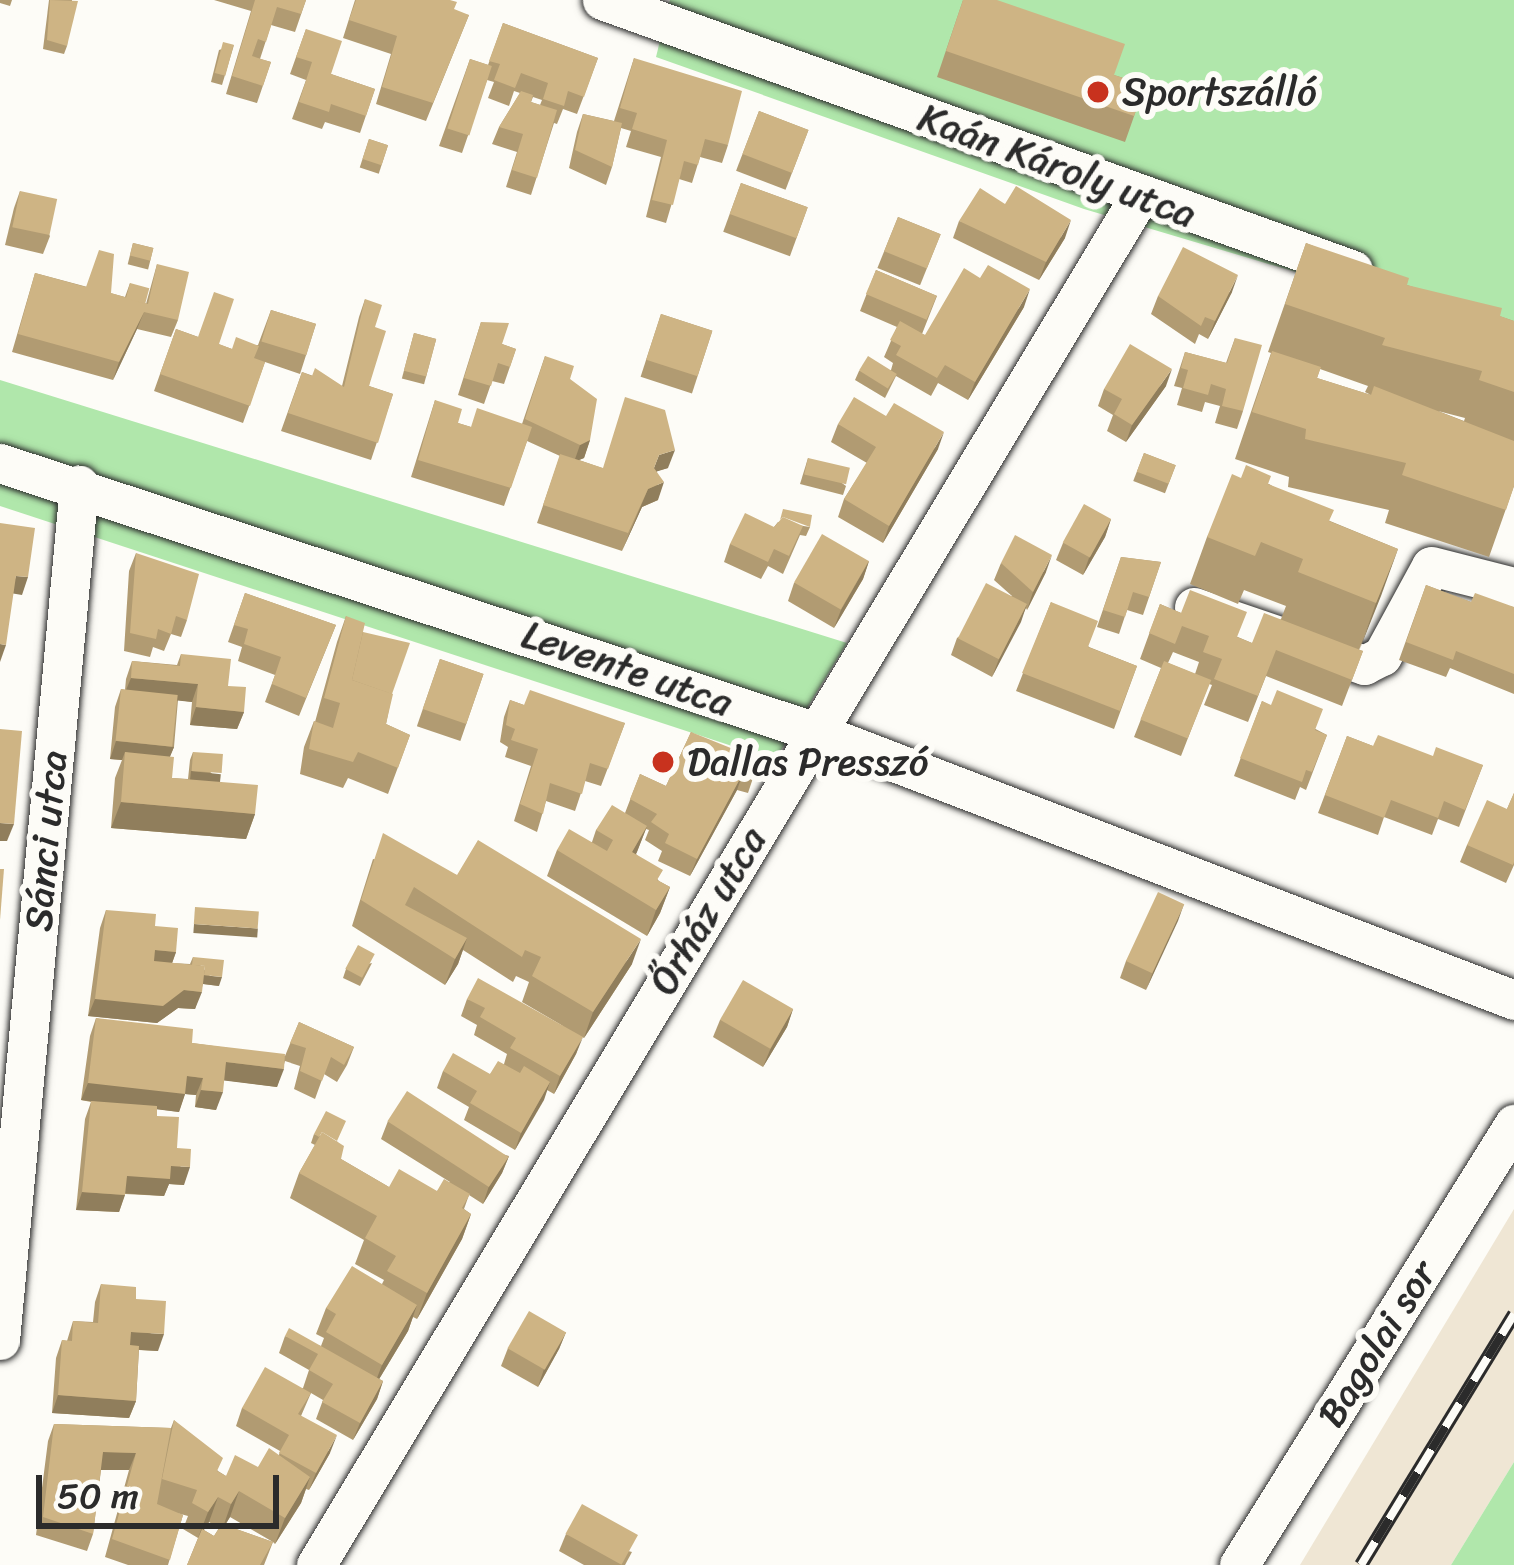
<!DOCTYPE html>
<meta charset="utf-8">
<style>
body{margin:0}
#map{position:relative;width:1514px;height:1565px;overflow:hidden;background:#fdfcf7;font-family:Sriracha,sans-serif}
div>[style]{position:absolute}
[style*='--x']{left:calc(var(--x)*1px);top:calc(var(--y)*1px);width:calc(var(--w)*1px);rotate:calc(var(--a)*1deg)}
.built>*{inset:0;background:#efe6d4}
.green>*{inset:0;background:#b0e7ab}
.roads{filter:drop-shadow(0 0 3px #2b2b2b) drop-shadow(0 0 3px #2b2b2b)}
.street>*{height:39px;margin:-19.5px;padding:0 19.5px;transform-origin:19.5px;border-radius:19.5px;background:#fdfcf7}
.rail>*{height:14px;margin-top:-7px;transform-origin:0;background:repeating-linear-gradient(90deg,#fdfcf7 0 27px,#2b2b2b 0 54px);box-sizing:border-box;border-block:3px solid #2b2b2b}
.wall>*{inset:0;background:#b19b72;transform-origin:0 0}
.shaded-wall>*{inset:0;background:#907e5c;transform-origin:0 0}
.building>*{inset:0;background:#ceb484;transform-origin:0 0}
.dots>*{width:33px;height:33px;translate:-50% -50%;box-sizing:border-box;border:6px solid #fdfcf7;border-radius:50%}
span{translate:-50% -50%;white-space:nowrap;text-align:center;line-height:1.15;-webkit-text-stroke:12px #fdfcf7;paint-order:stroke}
.poi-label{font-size:39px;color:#2b2b2b}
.left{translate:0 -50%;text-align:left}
.street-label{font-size:39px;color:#2b2b2b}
.scale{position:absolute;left:36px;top:1475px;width:243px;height:54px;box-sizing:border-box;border:6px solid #2b2b2b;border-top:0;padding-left:15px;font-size:36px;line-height:42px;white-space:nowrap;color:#2b2b2b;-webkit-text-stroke:9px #fdfcf7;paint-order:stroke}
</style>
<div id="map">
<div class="built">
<i style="clip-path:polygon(1514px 1209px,1514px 1462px,1451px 1565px,1300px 1565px)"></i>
</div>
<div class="green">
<i style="clip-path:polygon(670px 0,1514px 0,1514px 337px,1084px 209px,656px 57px)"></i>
<i style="clip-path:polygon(0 380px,847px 643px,775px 760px,0 506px)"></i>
<i style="clip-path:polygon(1514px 1462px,1514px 1565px,1451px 1565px)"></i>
</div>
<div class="roads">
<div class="street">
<i style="--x:602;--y:0;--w:798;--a:19.77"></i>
<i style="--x:0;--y:463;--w:859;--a:18.25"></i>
<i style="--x:816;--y:732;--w:748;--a:21"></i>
<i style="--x:1194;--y:607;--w:180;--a:18.8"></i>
<i style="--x:1364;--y:665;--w:20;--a:-27"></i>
<i style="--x:1382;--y:656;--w:102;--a:-61.4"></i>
<i style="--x:1431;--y:566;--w:86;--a:14.2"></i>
<i style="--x:0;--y:1340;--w:859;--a:-84.72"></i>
<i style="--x:316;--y:1565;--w:1596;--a:-58.97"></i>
<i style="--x:1239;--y:1565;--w:520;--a:-58.05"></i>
</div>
</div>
<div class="rail">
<i style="--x:1361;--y:1565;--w:294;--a:-58.6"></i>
</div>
<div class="wall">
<i style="clip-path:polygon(0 0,12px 0,10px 6px,0 3px)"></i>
<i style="clip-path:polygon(49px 0,72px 0,67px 46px,64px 54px,43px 49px)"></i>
<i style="clip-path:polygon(214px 0,306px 0,295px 32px,271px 25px,260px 59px,271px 62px,257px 103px,226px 94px,251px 11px)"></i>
<i style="clip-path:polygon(355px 0,469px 15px,426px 121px,376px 104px,391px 54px,343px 38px)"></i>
<i style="clip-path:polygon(963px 0,1114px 75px,1145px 85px,1125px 142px,937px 77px)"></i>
<i style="clip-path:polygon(evenodd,503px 23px,598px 58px,577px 114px,563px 109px,557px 124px,554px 123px,531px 195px,506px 187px,517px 152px,492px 144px,499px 127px,520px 93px,514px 91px,509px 106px,488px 98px,494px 82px,487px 80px,462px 153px,439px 146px,470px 59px,488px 65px,503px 23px,533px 97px,542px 100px,540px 105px,531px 102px,533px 97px)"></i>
<i style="clip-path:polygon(306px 29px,331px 74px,375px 89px,360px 133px,325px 122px,322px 129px,292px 119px,306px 80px,290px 74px)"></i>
<i style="clip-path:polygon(234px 45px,222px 85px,211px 82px,219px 50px)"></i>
<i style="clip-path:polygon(634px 58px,728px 145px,722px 163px,700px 157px,692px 183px,679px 179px,666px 223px,646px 217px,661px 157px,626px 147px,631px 131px,621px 128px,612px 167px,606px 185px,569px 168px,577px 132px,583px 114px,614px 121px)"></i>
<i style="left:759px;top:111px;width:53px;height:64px;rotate:21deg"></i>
<i style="left:369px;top:139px;width:20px;height:30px;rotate:18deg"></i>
<i style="left:741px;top:183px;width:71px;height:52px;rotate:20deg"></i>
<i style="clip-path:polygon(20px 191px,50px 236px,43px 254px,5px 245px,14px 208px)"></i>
<i style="left:898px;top:217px;width:46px;height:55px;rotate:22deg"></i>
<i style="clip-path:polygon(959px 221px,1065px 238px,1039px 280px,953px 238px)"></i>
<i style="left:133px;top:243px;width:21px;height:22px;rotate:14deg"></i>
<i style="clip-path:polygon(evenodd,1306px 243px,1407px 285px,1514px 321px,1514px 486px,1489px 557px,1385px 523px,1389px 510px,1288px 487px,1289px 477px,1235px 459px,1271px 353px,1268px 352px,1306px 243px,1320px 369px,1368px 386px,1365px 392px,1371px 395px,1317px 378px,1320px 369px,1306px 243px,1438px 411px,1465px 418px,1464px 421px,1438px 411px)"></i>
<i style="clip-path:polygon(157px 264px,178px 320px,171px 337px,137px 329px,113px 380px,12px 352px,35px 273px,125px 297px,130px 283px,146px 304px)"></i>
<i style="clip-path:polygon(876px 270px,937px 296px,922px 334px,925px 335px,1024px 307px,968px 400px,938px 383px,931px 396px,896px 376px,885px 398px,855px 380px,859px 371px,891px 370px,893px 363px,884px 357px,897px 327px,860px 311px)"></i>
<i style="clip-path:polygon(1232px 292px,1208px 339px,1199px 334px,1195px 344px,1151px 314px,1158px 296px)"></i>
<i style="clip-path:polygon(365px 299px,375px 327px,369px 386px,393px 394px,371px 460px,281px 431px,302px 372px,342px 386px,359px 317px)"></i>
<i style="clip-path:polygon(271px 310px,316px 324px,300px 374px,265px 362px,243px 423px,154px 391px,176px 329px,232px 349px,258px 345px)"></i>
<i style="left:661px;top:314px;width:54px;height:66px;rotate:18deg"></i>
<i style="clip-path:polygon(481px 322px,502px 344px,516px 349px,504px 384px,492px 381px,484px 404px,458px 395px)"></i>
<i style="left:414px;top:333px;width:23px;height:47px;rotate:15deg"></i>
<i style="clip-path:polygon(1235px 338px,1243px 411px,1237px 429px,1215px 423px,1220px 406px,1205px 402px,1202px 412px,1177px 405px,1182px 388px,1174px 386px,1185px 352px,1226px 363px)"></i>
<i style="clip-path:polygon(545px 356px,570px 379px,590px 440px,584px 458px,579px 460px,602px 468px,668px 468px,657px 471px,658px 500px,642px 507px,622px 551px,537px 523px,560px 456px,527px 441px,504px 506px,411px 477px,435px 400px,458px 423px,471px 427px,522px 424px)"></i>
<i style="clip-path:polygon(1166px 386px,1126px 442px,1107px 431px,1113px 415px,1098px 406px,1104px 389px)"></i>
<i style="clip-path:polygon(838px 424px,938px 449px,883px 543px,838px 517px,844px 499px,867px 463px,831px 442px)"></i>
<i style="left:1144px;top:453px;width:34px;height:30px;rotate:21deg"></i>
<i style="clip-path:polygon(808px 458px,846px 486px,843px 495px,800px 484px)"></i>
<i style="clip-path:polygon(evenodd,1241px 478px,1269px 484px,1330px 521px,1398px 549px,1359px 650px,1363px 651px,1342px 706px,1266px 676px,1248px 722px,1204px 705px,1212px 685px,1209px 684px,1181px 756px,1134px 737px,1161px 668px,1140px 659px,1160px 604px,1252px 643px,1281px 619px,1286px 606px,1244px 590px,1238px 604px,1190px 584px,1207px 537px,1241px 478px,1173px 652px,1199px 662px,1195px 674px,1168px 663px,1173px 652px)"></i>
<i style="clip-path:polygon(1111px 519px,1105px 537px,1083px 575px,1056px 560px,1063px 543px)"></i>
<i style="clip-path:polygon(778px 522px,810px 527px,806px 536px,800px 535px,783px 574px,768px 566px,761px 579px,724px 562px,730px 544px,774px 527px)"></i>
<i style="clip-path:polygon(136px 553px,187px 620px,181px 637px,171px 634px,164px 651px,153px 647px,150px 657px,124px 651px,129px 571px)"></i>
<i style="clip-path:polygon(1121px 557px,1161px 562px,1143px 615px,1127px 610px,1119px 634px,1097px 627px)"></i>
<i style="clip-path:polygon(869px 561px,863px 579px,834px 628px,788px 601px,794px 583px)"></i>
<i style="clip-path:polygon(1001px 563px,1046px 572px,1027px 610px,1026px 608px,992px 677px,951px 655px,957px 638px,1012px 596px,994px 580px)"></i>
<i style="clip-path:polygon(1426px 585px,1471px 602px,1514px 607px,1514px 694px,1450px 668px,1446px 677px,1399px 660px)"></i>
<i style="clip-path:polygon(245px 593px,336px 625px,299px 716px,265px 702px,275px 675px,238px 661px,242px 647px,228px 642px)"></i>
<i style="clip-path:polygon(1051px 602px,1089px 647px,1137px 666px,1114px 729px,1016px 691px)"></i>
<i style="clip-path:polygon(346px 616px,363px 632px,392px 694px,386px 724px,410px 735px,388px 794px,348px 778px,343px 788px,300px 774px,304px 747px,314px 721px,315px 722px,337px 642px)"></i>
<i style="clip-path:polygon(181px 654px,228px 686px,244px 712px,237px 729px,190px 725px,192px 702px,178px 700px,174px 747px,170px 756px,172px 778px,188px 779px,190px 760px,193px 752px,219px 782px,255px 814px,246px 839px,111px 828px,115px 778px,122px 760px,110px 759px,115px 707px,121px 689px,125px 690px,126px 679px,132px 661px,177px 665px)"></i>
<i style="left:440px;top:659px;width:46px;height:71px;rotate:19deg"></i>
<i style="clip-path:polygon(510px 700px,524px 705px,625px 723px,601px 786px,585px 781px,575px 811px,546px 801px,537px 832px,514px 821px,531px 766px,505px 757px,508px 747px,500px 742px,504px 717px)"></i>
<i style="clip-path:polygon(1262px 701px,1327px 735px,1306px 790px,1300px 787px,1295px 800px,1234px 776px)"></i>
<i style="clip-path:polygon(691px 732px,754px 775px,748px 793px,737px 790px,690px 876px,658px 861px,662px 851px,645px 840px,649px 830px,646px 829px,636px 854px,659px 881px,670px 887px,660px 913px,647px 936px,547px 876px,557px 850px,592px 842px,596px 830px,625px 813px,640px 774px,666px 786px)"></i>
<i style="clip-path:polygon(1347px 736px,1373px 746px,1483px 765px,1459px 827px,1438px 819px,1432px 835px,1384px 817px,1378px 835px,1318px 813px)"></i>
<i style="clip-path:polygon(1514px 793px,1514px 865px,1506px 883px,1460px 862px,1467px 845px,1507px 809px)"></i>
<i style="clip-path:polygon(373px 859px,457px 875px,632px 964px,584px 1038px,582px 1037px,576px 1054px,554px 1094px,547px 1090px,515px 1150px,464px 1120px,469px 1107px,437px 1088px,443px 1071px,490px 1074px,504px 1064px,507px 1054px,474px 1035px,477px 1025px,461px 1016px,467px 999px,563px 1026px,522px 1002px,529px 982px,516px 976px,513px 982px,463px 950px,458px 964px,445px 985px,352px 926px)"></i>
<i style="clip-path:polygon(1184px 904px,1146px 990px,1120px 978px,1126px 961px)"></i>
<i style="clip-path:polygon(106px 910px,176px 952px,172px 963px,190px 964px,193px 957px,219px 986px,203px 984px,195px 1009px,178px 1008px,157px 1023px,88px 1016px,100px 928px)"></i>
<i style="clip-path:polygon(372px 963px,360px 986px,343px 978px,346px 969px)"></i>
<i style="clip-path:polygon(793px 1009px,787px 1027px,763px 1067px,713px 1037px,720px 1020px)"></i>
<i style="clip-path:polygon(96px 1018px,192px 1043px,285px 1056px,299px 1022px,354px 1047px,347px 1065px,337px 1082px,324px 1074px,315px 1099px,294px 1089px,300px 1066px,285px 1061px,277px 1087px,224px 1080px,216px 1110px,195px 1107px,196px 1095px,185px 1094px,179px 1112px,157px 1109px,157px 1116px,177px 1148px,184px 1185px,169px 1184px,164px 1196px,125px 1194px,119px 1212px,76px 1210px,85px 1119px,91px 1102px,81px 1100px,90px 1036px)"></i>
<i style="clip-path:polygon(evenodd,388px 1121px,509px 1156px,502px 1173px,483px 1204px,469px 1195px,464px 1209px,471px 1214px,462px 1239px,417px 1319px,413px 1317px,408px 1331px,379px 1379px,383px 1381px,377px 1399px,353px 1440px,316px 1419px,323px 1400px,311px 1393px,301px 1416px,330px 1453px,309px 1490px,306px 1489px,301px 1503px,275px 1544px,273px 1542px,264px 1565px,187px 1565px,198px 1538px,183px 1529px,188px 1516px,177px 1513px,183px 1515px,168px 1565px,128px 1565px,105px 1557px,129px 1470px,101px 1470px,93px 1534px,87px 1551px,36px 1535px,48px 1441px,54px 1424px,171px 1428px,174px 1420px,218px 1471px,226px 1476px,258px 1467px,279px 1455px,280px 1451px,236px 1426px,242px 1408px,303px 1388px,309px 1370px,279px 1353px,285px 1336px,321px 1346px,324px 1338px,316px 1334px,326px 1308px,382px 1284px,384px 1280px,355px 1264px,364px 1240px,290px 1198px,299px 1173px,315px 1145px,311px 1143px,314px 1134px,338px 1142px,341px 1159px,389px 1187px,437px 1191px,450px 1182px,381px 1139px,388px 1121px,230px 1517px,273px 1542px,225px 1525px,230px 1517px,388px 1121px,209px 1522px,219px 1528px,214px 1536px,204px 1530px,209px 1522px)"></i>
<i style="clip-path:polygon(101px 1284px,136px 1299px,158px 1351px,139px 1350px,136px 1401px,129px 1418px,52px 1413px,56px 1358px,62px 1340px,67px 1341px,73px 1321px,93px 1322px,95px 1302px)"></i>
<i style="clip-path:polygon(566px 1332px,559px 1349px,538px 1387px,501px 1366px,508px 1348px)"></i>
<i style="clip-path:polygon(566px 1534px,632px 1552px,625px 1565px,584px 1565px,559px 1551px)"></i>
</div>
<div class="shaded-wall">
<i style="clip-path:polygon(1071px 220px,1065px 238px,1039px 280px,1046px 262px)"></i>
<i style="clip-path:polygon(1238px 275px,1232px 292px,1208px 339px,1215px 321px)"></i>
<i style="clip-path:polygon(1030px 289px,1024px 307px,968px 400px,975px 382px)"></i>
<i style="clip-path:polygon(144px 312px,137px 329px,113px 380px,119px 362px)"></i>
<i style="clip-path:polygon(1172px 369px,1166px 386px,1126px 442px,1132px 425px)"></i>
<i style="clip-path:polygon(944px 432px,938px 449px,883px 543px,889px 526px)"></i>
<i style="clip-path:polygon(590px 440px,584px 458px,574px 462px,580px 445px)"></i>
<i style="clip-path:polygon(675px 450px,668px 468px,652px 473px,659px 455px)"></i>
<i style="clip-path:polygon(664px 482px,658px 500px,642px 507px,622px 551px,648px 489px)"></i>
<i style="clip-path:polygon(1111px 519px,1105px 537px,1083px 575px,1089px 558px)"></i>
<i style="clip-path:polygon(1398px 549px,1381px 596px,1359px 651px,1376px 603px)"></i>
<i style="clip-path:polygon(1052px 555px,1046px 572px,1027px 610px,1033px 592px)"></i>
<i style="clip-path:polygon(869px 561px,863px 579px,834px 628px,841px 610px)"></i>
<i style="clip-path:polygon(16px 576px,28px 577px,22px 595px,10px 593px)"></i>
<i style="clip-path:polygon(1027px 604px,1021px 622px,992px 677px,999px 659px)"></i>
<i style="clip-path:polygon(0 644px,6px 645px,0 662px)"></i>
<i style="clip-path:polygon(131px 678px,198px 684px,192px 702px,124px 695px)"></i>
<i style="clip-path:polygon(196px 707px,244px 712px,237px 729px,190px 725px)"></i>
<i style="clip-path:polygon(116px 741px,174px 747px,167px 764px,125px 752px,122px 760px,110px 759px)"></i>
<i style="left:191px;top:771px;width:30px;height:9px;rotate:6deg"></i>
<i style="clip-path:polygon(743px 773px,737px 790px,690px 876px,697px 859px)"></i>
<i style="clip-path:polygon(121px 802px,255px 814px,246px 839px,111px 828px)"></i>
<i style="clip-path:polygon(0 823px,14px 824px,7px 841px,0 841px)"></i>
<i style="clip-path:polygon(647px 826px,637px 852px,623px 877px,632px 852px)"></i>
<i style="clip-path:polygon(670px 887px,660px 913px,647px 936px,656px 910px)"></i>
<i style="clip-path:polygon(1184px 904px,1178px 921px,1146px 990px,1153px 972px)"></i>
<i style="left:194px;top:924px;width:64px;height:9px;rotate:4deg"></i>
<i style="clip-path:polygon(467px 938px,458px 964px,445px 985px,455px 959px)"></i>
<i style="clip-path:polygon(641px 939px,632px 964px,584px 1038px,593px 1012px)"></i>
<i style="clip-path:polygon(155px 950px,176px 952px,170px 969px,149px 967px)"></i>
<i style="clip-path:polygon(191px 974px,222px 977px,219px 986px,188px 982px)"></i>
<i style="clip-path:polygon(184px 990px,202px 992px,195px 1009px,178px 1008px,157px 1023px,88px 1016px,95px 999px)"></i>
<i style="clip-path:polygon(793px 1009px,787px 1027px,763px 1067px,770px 1050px)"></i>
<i style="clip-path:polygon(583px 1037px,576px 1054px,554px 1094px,560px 1076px)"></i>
<i style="clip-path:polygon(226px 1062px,284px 1069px,277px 1087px,220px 1080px)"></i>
<i style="clip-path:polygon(187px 1076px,203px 1078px,196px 1095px,185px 1094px,179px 1112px,81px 1100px,88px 1083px)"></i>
<i style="clip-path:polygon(550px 1082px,544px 1100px,515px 1150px,521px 1133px)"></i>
<i style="clip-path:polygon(201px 1090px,223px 1092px,216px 1110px,195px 1107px)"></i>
<i style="clip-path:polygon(509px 1156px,502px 1173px,483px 1204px,489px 1186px)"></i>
<i style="clip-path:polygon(171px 1166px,190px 1167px,184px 1185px,169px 1184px,164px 1196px,120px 1193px,127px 1176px)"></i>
<i style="clip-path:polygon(82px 1192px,125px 1195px,119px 1212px,76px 1210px)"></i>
<i style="clip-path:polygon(471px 1214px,462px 1239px,417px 1319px,427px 1293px)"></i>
<i style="clip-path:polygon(417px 1305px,408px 1331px,372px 1391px,382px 1365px)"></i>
<i style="clip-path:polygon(131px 1332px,164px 1334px,158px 1351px,125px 1349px)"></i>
<i style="clip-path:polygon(566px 1332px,559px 1349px,538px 1387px,544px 1369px)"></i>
<i style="clip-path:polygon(383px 1381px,377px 1399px,353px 1440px,360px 1423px)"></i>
<i style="clip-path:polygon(58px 1395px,136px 1401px,129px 1418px,52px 1413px)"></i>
<i style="clip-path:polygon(337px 1435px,330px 1453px,309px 1490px,316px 1473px)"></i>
<i style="clip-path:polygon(103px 1452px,136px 1453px,129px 1470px,96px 1470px)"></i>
<i style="clip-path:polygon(310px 1477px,301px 1503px,275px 1544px,285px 1518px)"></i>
<i style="clip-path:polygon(239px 1491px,230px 1517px,222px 1530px,231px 1504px)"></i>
<i style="clip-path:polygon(218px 1497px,209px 1522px,198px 1538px,208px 1512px)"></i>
</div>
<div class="building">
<i style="clip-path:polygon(50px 0,78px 1px,67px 46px,47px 40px)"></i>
<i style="clip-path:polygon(255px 0,306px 0,301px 14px,277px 7px,266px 42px,258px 39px,252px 56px,271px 62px,263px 86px,232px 76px)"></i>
<i style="clip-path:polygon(356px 0,450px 0,457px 2px,454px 9px,469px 15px,433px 103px,382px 87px,397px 36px,349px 20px)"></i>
<i style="clip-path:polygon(963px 0,997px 0,1125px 44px,1114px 75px,1145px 85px,1134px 116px,946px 51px)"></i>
<i style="clip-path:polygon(503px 23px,598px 58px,584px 97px,568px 91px,564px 106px,543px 99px,548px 83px,521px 73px,515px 88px,494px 80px,500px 64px,489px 61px)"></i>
<i style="clip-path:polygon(306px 29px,342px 41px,331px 74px,375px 89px,366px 116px,331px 104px,329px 112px,299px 102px,312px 62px,296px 57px)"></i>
<i style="left:223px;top:42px;width:11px;height:32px;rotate:15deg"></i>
<i style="clip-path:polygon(634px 58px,742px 91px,728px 145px,705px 139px,698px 165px,684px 161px,673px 205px,652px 200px,667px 140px,632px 129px,637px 113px,620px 108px)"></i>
<i style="left:470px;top:59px;width:23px;height:73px;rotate:18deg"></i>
<i style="clip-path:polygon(521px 91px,533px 95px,531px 102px,557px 110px,537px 178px,512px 170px,523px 134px,499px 127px)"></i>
<i style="left:759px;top:111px;width:53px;height:46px;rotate:21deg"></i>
<i style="clip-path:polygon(583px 114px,622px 123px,612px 167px,575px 150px)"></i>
<i style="left:369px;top:139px;width:20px;height:21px;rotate:18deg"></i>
<i style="left:741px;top:183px;width:71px;height:33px;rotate:20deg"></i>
<i style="clip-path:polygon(1016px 186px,1071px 220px,1046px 262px,959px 221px,980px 188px,1005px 204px)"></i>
<i style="left:20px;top:191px;width:38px;height:37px;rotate:12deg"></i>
<i style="left:898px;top:217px;width:46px;height:37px;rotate:22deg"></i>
<i style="left:133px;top:243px;width:21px;height:13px;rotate:14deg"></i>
<i style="clip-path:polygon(1306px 243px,1409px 278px,1407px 285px,1502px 308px,1500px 316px,1514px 321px,1514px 392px,1479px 380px,1482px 371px,1382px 345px,1385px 338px,1285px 304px)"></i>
<i style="clip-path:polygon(1183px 247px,1238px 275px,1215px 321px,1205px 317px,1201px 326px,1158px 296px)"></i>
<i style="clip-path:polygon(99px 250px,114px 254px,111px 293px,148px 304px,157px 264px,189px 272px,178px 320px,144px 312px,119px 362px,18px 334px,35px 273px,86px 287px)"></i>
<i style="clip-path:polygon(988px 265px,1030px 289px,975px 382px,945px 365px,937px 378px,896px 355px,901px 346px,890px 340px,900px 321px,925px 335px,964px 268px,980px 278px)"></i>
<i style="left:876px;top:270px;width:66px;height:26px;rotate:23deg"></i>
<i style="left:130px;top:283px;width:20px;height:16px;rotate:15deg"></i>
<i style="clip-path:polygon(214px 292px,234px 299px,219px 344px,232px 349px,236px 337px,259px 346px,254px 358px,265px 362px,250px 406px,160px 374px,176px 329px,198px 337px)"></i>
<i style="clip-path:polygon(365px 299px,382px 305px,375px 327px,386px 331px,369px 386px,393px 394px,378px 443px,288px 413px,302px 372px,312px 376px,315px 368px,344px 387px)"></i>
<i style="left:271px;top:310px;width:47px;height:33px;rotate:17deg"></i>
<i style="left:661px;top:314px;width:54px;height:48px;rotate:18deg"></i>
<i style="clip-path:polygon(481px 322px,509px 323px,502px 344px,516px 349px,510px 367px,498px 363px,491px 386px,464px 378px)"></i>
<i style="left:414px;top:333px;width:23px;height:39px;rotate:15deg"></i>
<i style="clip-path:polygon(1235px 338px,1262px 345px,1243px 411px,1222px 406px,1226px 389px,1211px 384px,1208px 395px,1183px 388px,1188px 370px,1181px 368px,1185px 352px,1227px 363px)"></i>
<i style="clip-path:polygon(1130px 344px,1172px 369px,1132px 425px,1114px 414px,1122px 399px,1104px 389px)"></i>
<i style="clip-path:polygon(1272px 351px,1321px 367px,1317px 378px,1371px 395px,1374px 386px,1514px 441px,1514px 486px,1506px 510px,1402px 475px,1406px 463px,1305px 439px,1306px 429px,1252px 412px)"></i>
<i style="clip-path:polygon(545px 356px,574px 366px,570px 379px,597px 399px,590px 440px,580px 445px,525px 419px)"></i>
<i style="left:868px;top:356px;width:34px;height:17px;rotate:32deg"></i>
<i style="clip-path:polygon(625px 397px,665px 410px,675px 450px,659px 455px,654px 468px,664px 482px,648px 489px,628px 533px,543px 505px,560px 454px,603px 468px)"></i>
<i style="clip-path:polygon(854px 397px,886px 416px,894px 403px,944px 432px,889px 526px,844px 499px,876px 447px,838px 424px)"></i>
<i style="clip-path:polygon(435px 400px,462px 409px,458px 423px,471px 427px,477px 408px,532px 427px,511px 488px,418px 460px)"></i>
<i style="left:1144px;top:453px;width:34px;height:20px;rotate:21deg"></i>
<i style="left:808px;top:458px;width:43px;height:17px;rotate:13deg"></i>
<i style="clip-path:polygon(1246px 465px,1271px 476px,1268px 484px,1334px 510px,1329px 521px,1398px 549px,1376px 603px,1298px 572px,1303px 559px,1261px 542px,1255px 556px,1207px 537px,1232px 474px,1241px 478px)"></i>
<i style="left:1084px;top:504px;width:31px;height:44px;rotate:29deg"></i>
<i style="clip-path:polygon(783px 509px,812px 515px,810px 527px,783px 517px,780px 520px)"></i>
<i style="clip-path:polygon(745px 513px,774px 527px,783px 517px,803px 526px,789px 556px,774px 549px,768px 562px,730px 544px)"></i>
<i style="clip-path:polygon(0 523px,35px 528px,28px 577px,16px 576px,6px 645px,0 644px)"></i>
<i style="left:822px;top:534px;width:54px;height:56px;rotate:30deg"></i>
<i style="clip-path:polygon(1015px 535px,1052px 555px,1033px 592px,1001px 563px)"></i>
<i style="clip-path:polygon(136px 553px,199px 574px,187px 620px,176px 616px,171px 634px,158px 629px,156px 639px,130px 633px)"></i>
<i style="clip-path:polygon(1121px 557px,1161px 562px,1149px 597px,1133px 592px,1125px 617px,1103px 610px)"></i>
<i style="left:986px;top:583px;width:46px;height:62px;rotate:27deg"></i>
<i style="clip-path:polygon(1426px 585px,1471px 602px,1475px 593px,1514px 607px,1514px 674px,1456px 651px,1453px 660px,1406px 642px)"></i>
<i style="clip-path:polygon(1190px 590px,1247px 612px,1237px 637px,1252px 643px,1264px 613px,1363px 651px,1352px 680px,1276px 650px,1258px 696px,1214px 679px,1222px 659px,1203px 652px,1209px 636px,1182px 626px,1175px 644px,1149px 633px,1160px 604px,1181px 613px)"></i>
<i style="clip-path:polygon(245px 593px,336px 625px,306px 698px,272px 684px,281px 657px,244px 644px,248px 629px,234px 625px)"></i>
<i style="clip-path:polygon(1051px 602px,1098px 621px,1088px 647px,1137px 666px,1120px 711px,1022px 673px)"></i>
<i style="clip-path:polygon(346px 616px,365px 623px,352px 680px,393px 694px,386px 724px,410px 735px,398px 768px,358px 752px,353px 762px,309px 749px,314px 721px,333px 728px,340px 703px,324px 698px)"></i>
<i style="clip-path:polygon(363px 632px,410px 643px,392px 694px,352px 680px)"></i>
<i style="clip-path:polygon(181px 654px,231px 659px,228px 686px,246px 687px,244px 712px,196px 707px,198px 684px,131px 678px,132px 661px,180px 666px)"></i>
<i style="left:440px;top:659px;width:46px;height:53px;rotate:19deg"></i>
<i style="left:1164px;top:661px;width:51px;height:63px;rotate:22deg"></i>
<i style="left:121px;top:689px;width:57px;height:52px;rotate:6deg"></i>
<i style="clip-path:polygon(530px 690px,625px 723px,608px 769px,590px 763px,582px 794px,550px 783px,543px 814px,520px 804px,538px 749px,511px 740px,515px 729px,506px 725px,510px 700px,524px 705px)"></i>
<i style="clip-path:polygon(1277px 690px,1323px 709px,1315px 730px,1327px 735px,1312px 772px,1306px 770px,1302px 782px,1240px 758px,1262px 701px,1271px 705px)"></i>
<i style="clip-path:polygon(0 729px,22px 731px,14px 824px,0 823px)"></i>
<i style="clip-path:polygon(691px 732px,758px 759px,754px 775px,743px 773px,697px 859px,665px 843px,669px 834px,651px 822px,657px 814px,630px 799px,640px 774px,666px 786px)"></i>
<i style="clip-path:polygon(1378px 735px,1433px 756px,1436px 747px,1483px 765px,1465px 810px,1444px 801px,1438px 818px,1391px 800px,1384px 818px,1325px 795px,1347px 736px,1373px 746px)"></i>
<i style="clip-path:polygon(125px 752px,174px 757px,172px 778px,258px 785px,255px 814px,121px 802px)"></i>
<i style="left:193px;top:752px;width:30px;height:19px;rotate:4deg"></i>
<i style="clip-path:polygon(1514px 793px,1514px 862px,1513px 865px,1467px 845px,1487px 800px,1507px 809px)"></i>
<i style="clip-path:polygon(612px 805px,647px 826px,632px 852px,663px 870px,657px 880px,670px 887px,656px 910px,557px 850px,569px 829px,607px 851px,613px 840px,596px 830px)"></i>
<i style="clip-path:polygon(383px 833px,457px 875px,478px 840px,641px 939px,593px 1012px,532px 976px,541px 957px,525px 950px,522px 957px,414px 887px,405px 905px,467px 938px,455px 959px,361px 900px)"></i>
<i style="clip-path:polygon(0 869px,4px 869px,0 920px)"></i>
<i style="left:1158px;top:892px;width:29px;height:76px;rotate:25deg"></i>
<i style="left:195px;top:907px;width:64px;height:17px;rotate:4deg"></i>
<i style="clip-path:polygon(106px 910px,156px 914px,155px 926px,178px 928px,176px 952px,155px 950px,154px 961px,205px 966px,202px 992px,184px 990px,163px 1006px,95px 999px)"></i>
<i style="left:358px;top:945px;width:19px;height:27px;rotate:28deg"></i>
<i style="clip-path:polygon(193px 957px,224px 960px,222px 977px,204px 975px,205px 966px,192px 965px)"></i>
<i style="clip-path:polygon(478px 978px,583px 1037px,560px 1076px,510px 1048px,516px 1038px,480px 1017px,485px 1008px,467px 999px)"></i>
<i style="left:743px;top:980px;width:58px;height:46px;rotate:30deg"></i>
<i style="clip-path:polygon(96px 1018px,193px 1029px,192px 1043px,285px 1054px,284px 1069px,226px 1062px,223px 1092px,201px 1090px,203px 1078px,187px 1076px,185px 1094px,88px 1083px)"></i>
<i style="clip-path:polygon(299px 1022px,354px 1047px,344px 1065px,331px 1057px,322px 1081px,300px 1071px,306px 1048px,290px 1043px)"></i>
<i style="clip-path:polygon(453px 1053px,490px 1074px,498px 1061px,520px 1073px,524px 1066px,550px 1082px,521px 1133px,470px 1103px,477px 1091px,443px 1071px)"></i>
<i style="left:407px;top:1091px;width:121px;height:36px;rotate:33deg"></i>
<i style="clip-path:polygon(91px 1101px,157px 1106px,157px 1116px,179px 1117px,177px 1148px,191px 1149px,190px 1167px,171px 1166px,170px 1179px,127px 1176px,125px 1195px,82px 1192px)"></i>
<i style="clip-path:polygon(326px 1111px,346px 1121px,337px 1141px,322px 1132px,319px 1137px,314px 1134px)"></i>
<i style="clip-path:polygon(322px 1132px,344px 1146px,341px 1159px,389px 1187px,399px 1169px,437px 1191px,444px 1179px,470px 1194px,462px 1208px,471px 1214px,427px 1293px,387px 1271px,396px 1256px,365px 1238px,377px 1216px,299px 1173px)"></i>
<i style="clip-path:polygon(352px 1266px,417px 1305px,382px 1365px,326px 1332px,336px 1314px,326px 1308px)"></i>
<i style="clip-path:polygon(101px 1284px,136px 1287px,136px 1299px,166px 1301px,164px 1334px,131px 1332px,130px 1345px,139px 1346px,136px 1401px,58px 1395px,62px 1340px,72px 1341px,73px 1321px,98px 1323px)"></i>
<i style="left:529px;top:1311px;width:43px;height:43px;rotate:30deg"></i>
<i style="clip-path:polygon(289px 1328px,383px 1381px,360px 1423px,322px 1402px,333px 1384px,309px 1370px,318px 1354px,285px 1336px)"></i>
<i style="clip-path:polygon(265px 1367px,311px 1393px,298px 1414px,337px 1435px,316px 1473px,279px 1453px,289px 1435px,242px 1408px)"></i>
<i style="clip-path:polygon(174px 1420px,223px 1458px,217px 1471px,226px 1476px,235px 1455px,258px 1467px,269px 1448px,310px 1477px,285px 1518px,239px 1491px,231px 1504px,218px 1497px,208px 1512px,192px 1503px,197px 1490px,162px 1479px)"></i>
<i style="clip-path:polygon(54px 1424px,171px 1428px,157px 1504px,183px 1515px,170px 1560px,112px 1539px,136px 1453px,103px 1452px,93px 1534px,43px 1517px)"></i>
<i style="left:582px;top:1504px;width:64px;height:34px;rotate:29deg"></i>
<i style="clip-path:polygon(222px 1524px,273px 1542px,260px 1565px,187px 1565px,202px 1529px,214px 1536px)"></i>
</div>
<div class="dots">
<i style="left:1098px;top:92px;background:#c8321e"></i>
<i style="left:663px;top:762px;background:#c8321e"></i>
</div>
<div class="poi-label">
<span class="left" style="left:1122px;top:92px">Sportszálló</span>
<span class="left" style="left:687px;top:762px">Dallas Presszó</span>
</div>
<div class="street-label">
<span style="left:1057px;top:166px;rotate:20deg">Kaán Károly utca</span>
<span style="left:627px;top:669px;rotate:19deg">Levente utca</span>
<span style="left:46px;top:841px;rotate:-85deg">Sánci utca</span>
<span style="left:708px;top:911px;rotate:-59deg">Őrház utca</span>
<span style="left:1377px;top:1344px;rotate:-58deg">Bagolai sor</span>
</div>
<div class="scale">50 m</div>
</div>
